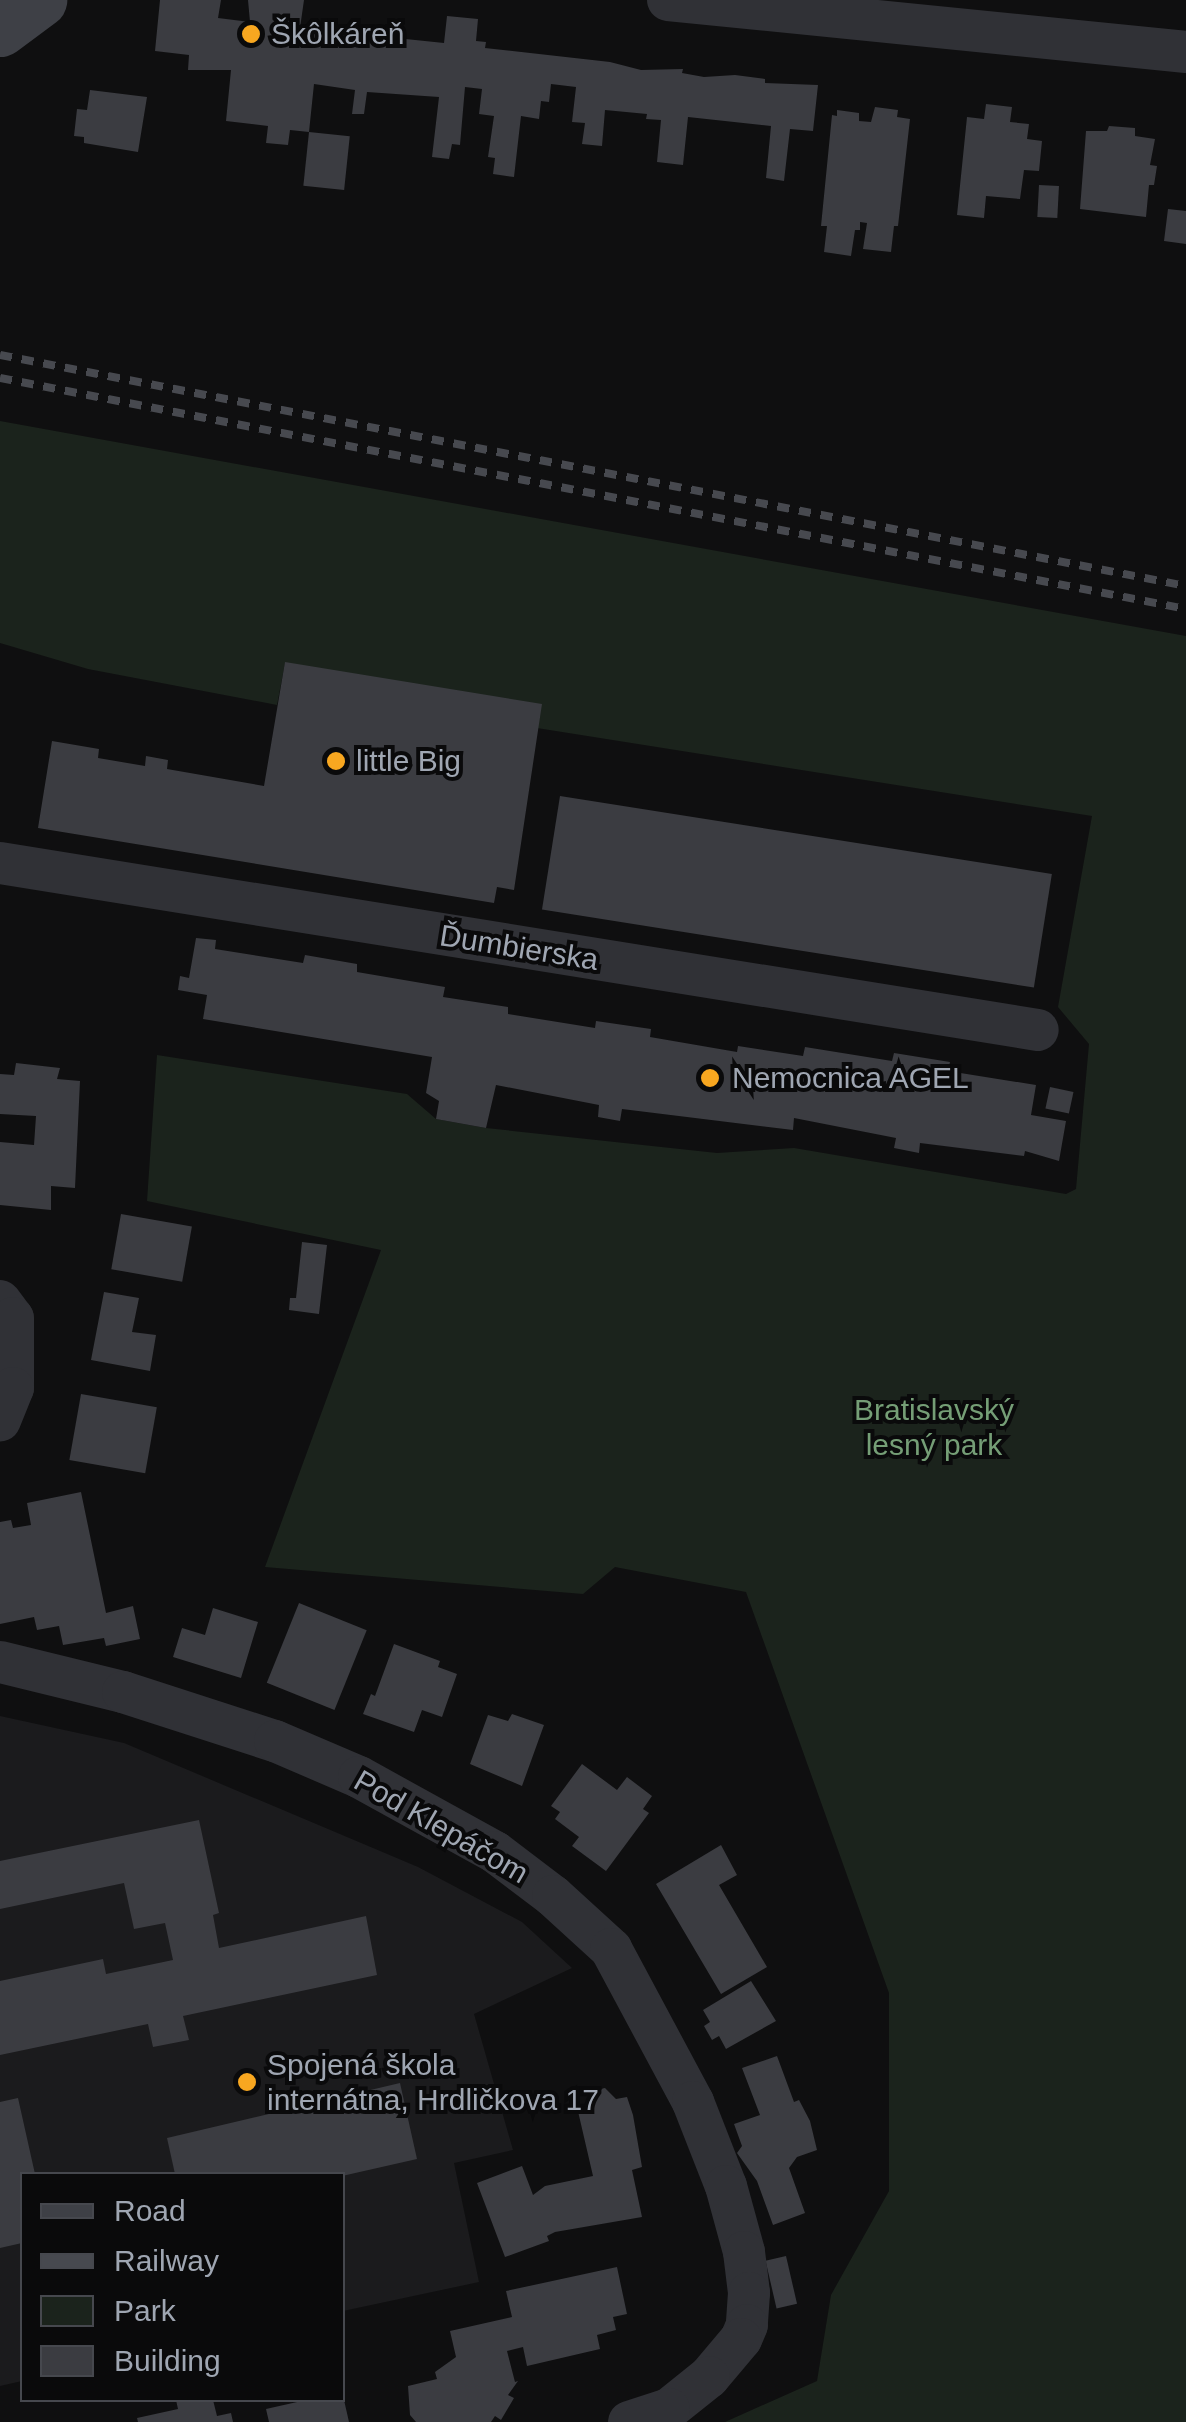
<!DOCTYPE html>
<meta charset="utf-8">
<style>
body{margin:0}
#map{position:relative;width:1186px;height:2422px;overflow:hidden;background:#0f0f10;font-family:Helvetica,sans-serif}
div>[style]{position:absolute}
[style*='--x']{left:calc(var(--x)*1px);top:calc(var(--y)*1px);width:calc(var(--w)*1px);rotate:calc(var(--a)*1deg)}
.built>*{inset:0;background:#1b1b1d}
.green>*{inset:0;background:#1b231c}
.building>*{inset:0;background:#3b3c41;transform-origin:0 0}
.street>*{height:42px;margin:-21px;padding:0 21px;transform-origin:21px;border-radius:21px;background:#303136}
.secondary>*{height:55px;margin:-27.5px;padding:0 27.5px;transform-origin:27.5px;border-radius:27.5px;background:#3e4046}
.rail>*{height:8px;margin-top:-4px;transform-origin:0;background:repeating-linear-gradient(90deg,#47494f 0 12px,transparent 0 22px)}
.dots>*{width:28px;height:28px;translate:-50% -50%;box-sizing:border-box;border:5px solid #0a0a0b;border-radius:50%}
span{translate:-50% -50%;white-space:nowrap;text-align:center;line-height:1.15;-webkit-text-stroke:8px #0a0a0b;paint-order:stroke}
.poi-label{font-size:30px;color:#9fa6b2}
.left{translate:0 -50%;text-align:left}
.street-label{font-size:30px;color:#9fa6b2}
.park-label{font-size:30px;color:#759e76}
.legend{position:absolute;left:20px;top:2172px;width:325px;height:230px;box-sizing:border-box;background:#0a0a0b;border:2px solid #46484e;margin:0;padding:12px 18px;list-style:none;font-size:30px;color:#9fa6b2}
.legend li{display:flex;align-items:center;gap:20px;height:50px}
.legend b{width:50px;border:2px solid #46484e}
</style>
<div id="map">
<div class="built">
<i style="clip-path:polygon(0 1716px,124px 1743px,418px 1867px,522px 1922px,572px 1968px,474px 2014px,513px 2150px,454px 2163px,479px 2282px,343px 2311px,342px 2174px,22px 2174px,22px 2381px,0 2386px)"></i>
</div>
<div class="green">
<i style="clip-path:polygon(0 421px,1186px 636px,1186px 2422px,725px 2422px,817px 2381px,831px 2295px,889px 2191px,889px 1993px,746px 1592px,615px 1567px,583px 1594px,265px 1567px,381px 1250px,147px 1201px,157px 1055px,407px 1094px,436px 1119px,486px 1128px,717px 1153px,794px 1148px,1066px 1194px,1076px 1189px,1089px 1044px,1058px 1007px,1092px 816px,537px 728px,285px 663px,277px 705px,88px 669px,0 643px)"></i>
</div>
<div class="building">
<i style="clip-path:polygon(160px 0,221px 0,218px 18px,250px 22px,248px 0,304px 0,300px 28px,444px 43px,447px 16px,478px 19px,476px 41px,486px 42px,485px 48px,610px 62px,641px 70px,683px 69px,682px 73px,704px 77px,735px 75px,765px 79px,765px 83px,818px 85px,813px 131px,790px 129px,784px 181px,766px 178px,771px 126px,688px 117px,683px 165px,657px 162px,661px 120px,646px 119px,647px 114px,605px 110px,602px 146px,582px 144px,585px 123px,572px 122px,576px 87px,551px 84px,549px 102px,541px 101px,539px 119px,521px 116px,514px 177px,493px 174px,495px 158px,488px 157px,494px 116px,479px 114px,482px 89px,465px 87px,460px 145px,452px 144px,449px 159px,432px 157px,439px 97px,367px 92px,364px 114px,352px 114px,355px 90px,314px 84px,309px 132px,290px 130px,288px 145px,266px 143px,268px 126px,226px 121px,231px 70px,188px 70px,189px 55px,155px 51px)"></i>
<i style="clip-path:polygon(90px 90px,147px 97px,138px 152px,84px 143px,84px 137px,74px 136px,77px 109px,87px 110px)"></i>
<i style="clip-path:polygon(986px 104px,1012px 107px,1010px 122px,1029px 124px,1027px 139px,1042px 141px,1039px 171px,1024px 170px,1020px 199px,986px 196px,984px 218px,957px 215px,967px 117px,984px 119px)"></i>
<i style="clip-path:polygon(875px 107px,898px 110px,897px 117px,910px 119px,898px 226px,894px 226px,891px 252px,863px 249px,867px 223px,860px 222px,860px 230px,855px 230px,851px 256px,824px 252px,827px 226px,821px 226px,832px 115px,837px 116px,837px 110px,859px 113px,859px 121px,871px 122px)"></i>
<i style="clip-path:polygon(1109px 126px,1135px 128px,1135px 136px,1155px 139px,1150px 165px,1157px 166px,1154px 185px,1149px 185px,1146px 217px,1080px 209px,1086px 131px,1107px 131px)"></i>
<i style="left:309px;top:132px;width:41px;height:54px;rotate:6deg"></i>
<i style="left:1039px;top:185px;width:20px;height:32px;rotate:3deg"></i>
<i style="clip-path:polygon(1168px 209px,1186px 211px,1186px 244px,1164px 241px)"></i>
<i style="clip-path:polygon(285px 662px,542px 704px,514px 890px,497px 887px,494px 903px,38px 828px,52px 741px,99px 749px,98px 758px,145px 766px,146px 756px,168px 760px,167px 769px,264px 786px)"></i>
<i style="left:560px;top:796px;width:498px;height:115px;rotate:9deg"></i>
<i style="clip-path:polygon(196px 938px,216px 940px,215px 949px,303px 963px,305px 955px,357px 964px,357px 972px,445px 987px,443px 997px,508px 1007px,508px 1014px,595px 1028px,596px 1021px,651px 1029px,650px 1037px,737px 1052px,738px 1046px,803px 1056px,805px 1047px,892px 1061px,894px 1053px,950px 1062px,948px 1071px,1036px 1085px,1031px 1115px,1066px 1121px,1059px 1161px,1025px 1151px,1024px 1156px,920px 1143px,919px 1153px,894px 1148px,896px 1138px,794px 1118px,793px 1130px,622px 1109px,620px 1121px,598px 1117px,599px 1105px,496px 1085px,486px 1128px,436px 1119px,439px 1101px,426px 1093px,432px 1057px,203px 1019px,207px 995px,178px 990px,180px 976px,189px 978px)"></i>
<i style="clip-path:polygon(16px 1063px,60px 1068px,57px 1079px,80px 1081px,75px 1188px,51px 1186px,51px 1210px,0 1205px,0 1142px,34px 1145px,36px 1116px,0 1114px,0 1074px,14px 1075px)"></i>
<i style="left:1050px;top:1087px;width:24px;height:22px;rotate:12deg"></i>
<i style="left:121px;top:1214px;width:72px;height:56px;rotate:10deg"></i>
<i style="clip-path:polygon(302px 1242px,327px 1245px,319px 1314px,289px 1310px,290px 1298px,296px 1298px)"></i>
<i style="clip-path:polygon(104px 1292px,139px 1298px,132px 1332px,156px 1335px,150px 1371px,91px 1360px)"></i>
<i style="left:81px;top:1394px;width:77px;height:67px;rotate:10deg"></i>
<i style="clip-path:polygon(81px 1492px,106px 1613px,133px 1606px,140px 1639px,106px 1646px,104px 1638px,63px 1645px,59px 1626px,37px 1630px,34px 1617px,0 1624px,0 1522px,11px 1520px,13px 1528px,31px 1525px,27px 1503px)"></i>
<i style="left:299px;top:1603px;width:73px;height:86px;rotate:22deg"></i>
<i style="clip-path:polygon(213px 1608px,258px 1622px,241px 1678px,173px 1657px,182px 1628px,205px 1635px)"></i>
<i style="clip-path:polygon(394px 1644px,440px 1661px,438px 1667px,457px 1674px,442px 1717px,422px 1710px,414px 1732px,363px 1714px,371px 1694px,375px 1696px)"></i>
<i style="clip-path:polygon(512px 1714px,544px 1725px,522px 1786px,470px 1764px,488px 1715px,508px 1721px)"></i>
<i style="clip-path:polygon(582px 1764px,617px 1790px,627px 1777px,652px 1796px,643px 1809px,649px 1813px,606px 1871px,572px 1846px,579px 1837px,555px 1819px,560px 1812px,551px 1806px)"></i>
<i style="clip-path:polygon(199px 1820px,219px 1913px,213px 1915px,219px 1948px,366px 1916px,377px 1975px,183px 2016px,189px 2040px,153px 2047px,148px 2024px,0 2055px,0 1981px,103px 1959px,106px 1974px,173px 1960px,165px 1923px,134px 1929px,124px 1883px,0 1909px,0 1861px)"></i>
<i style="clip-path:polygon(721px 1845px,737px 1875px,719px 1885px,767px 1967px,721px 1994px,656px 1884px)"></i>
<i style="clip-path:polygon(751px 1981px,776px 2021px,726px 2049px,719px 2036px,712px 2040px,704px 2026px,710px 2022px,703px 2010px)"></i>
<i style="clip-path:polygon(777px 2056px,794px 2102px,799px 2100px,810px 2121px,817px 2150px,797px 2157px,789px 2168px,805px 2213px,773px 2225px,757px 2181px,737px 2153px,742px 2146px,734px 2124px,760px 2115px,742px 2068px)"></i>
<i style="clip-path:polygon(400px 2083px,417px 2159px,342px 2176px,175px 2174px,167px 2138px)"></i>
<i style="clip-path:polygon(605px 2088px,616px 2099px,627px 2097px,633px 2115px,642px 2167px,632px 2170px,642px 2217px,555px 2232px,547px 2236px,549px 2241px,505px 2257px,477px 2183px,522px 2166px,533px 2195px,545px 2186px,593px 2176px,577px 2107px,588px 2105px,595px 2090px)"></i>
<i style="clip-path:polygon(18px 2098px,35px 2174px,22px 2174px,22px 2243px,0 2248px,0 2102px)"></i>
<i style="left:786px;top:2256px;width:49px;height:21px;rotate:77deg"></i>
<i style="clip-path:polygon(617px 2267px,627px 2314px,613px 2317px,616px 2330px,597px 2335px,600px 2349px,527px 2366px,523px 2347px,507px 2351px,515px 2382px,518px 2381px,508px 2395px,514px 2398px,501px 2420px,495px 2416px,491px 2422px,416px 2422px,410px 2415px,408px 2386px,437px 2379px,435px 2372px,456px 2357px,450px 2331px,512px 2317px,506px 2291px)"></i>
<i style="clip-path:polygon(176px 2400px,213px 2400px,217px 2416px,231px 2413px,233px 2422px,138px 2422px,137px 2418px,178px 2409px)"></i>
<i style="clip-path:polygon(306px 2400px,344px 2400px,349px 2422px,269px 2422px,266px 2409px)"></i>
</div>
<div class="street">
<i style="--x:668;--y:0;--w:521;--a:5.73"></i>
<i style="--x:0;--y:863;--w:1051;--a:9.14"></i>
<i style="--x:0;--y:1301;--w:21;--a:53"></i>
<i style="--x:13;--y:1318;--w:70;--a:90"></i>
<i style="--x:13;--y:1388;--w:35;--a:112"></i>
<i style="--x:0;--y:1662;--w:127;--a:13.7"></i>
<i style="--x:123;--y:1692;--w:160;--a:17.9"></i>
<i style="--x:275;--y:1741;--w:91;--a:23.2"></i>
<i style="--x:359;--y:1777;--w:155;--a:28.9"></i>
<i style="--x:495;--y:1852;--w:73;--a:37.2"></i>
<i style="--x:553;--y:1896;--w:79;--a:42.4"></i>
<i style="--x:611;--y:1949;--w:174;--a:61.8"></i>
<i style="--x:693;--y:2102;--w:90;--a:68.6"></i>
<i style="--x:726;--y:2186;--w:68;--a:74.7"></i>
<i style="--x:744;--y:2252;--w:41;--a:83"></i>
<i style="--x:749;--y:2293;--w:32;--a:94"></i>
<i style="--x:747;--y:2325;--w:15;--a:113"></i>
<i style="--x:741;--y:2339;--w:50;--a:130.1"></i>
<i style="--x:709;--y:2377;--w:51;--a:141.3"></i>
<i style="--x:669;--y:2409;--w:42;--a:162"></i>
</div>
<div class="secondary">
<i style="--x:0;--y:29;--w:49;--a:-36.6"></i>
</div>
<div class="rail">
<i style="--x:0;--y:355;--w:1208;--a:11.02"></i>
<i style="--x:0;--y:378;--w:1208;--a:11.02"></i>
</div>
<div class="dots">
<i style="left:251px;top:34px;background:#f8a720"></i>
<i style="left:336px;top:761px;background:#f8a720"></i>
<i style="left:710px;top:1078px;background:#f8a720"></i>
<i style="left:247px;top:2082px;background:#f8a720"></i>
</div>
<div class="poi-label">
<span class="left" style="left:271px;top:34px">Škôlkáreň</span>
<span class="left" style="left:356px;top:761px">little Big</span>
<span class="left" style="left:732px;top:1078px">Nemocnica AGEL</span>
<span class="left" style="left:267px;top:2082px">Spojená škola<br>internátna, Hrdličkova 17</span>
</div>
<div class="street-label">
<span style="left:519px;top:948px;rotate:9deg">Ďumbierska</span>
<span style="left:441px;top:1827px;rotate:30deg">Pod Klepáčom</span>
</div>
<div class="park-label">
<span style="left:934px;top:1427px">Bratislavský<br>lesný park</span>
</div>
<ul class="legend">
<li><b style="height:12px;background:#3e4046"></b>Road</li>
<li><b style="height:12px;background:#47494f"></b>Railway</li>
<li><b style="height:28px;background:#1b231c"></b>Park</li>
<li><b style="height:28px;background:#3b3c41"></b>Building</li>
</ul>
</div>
